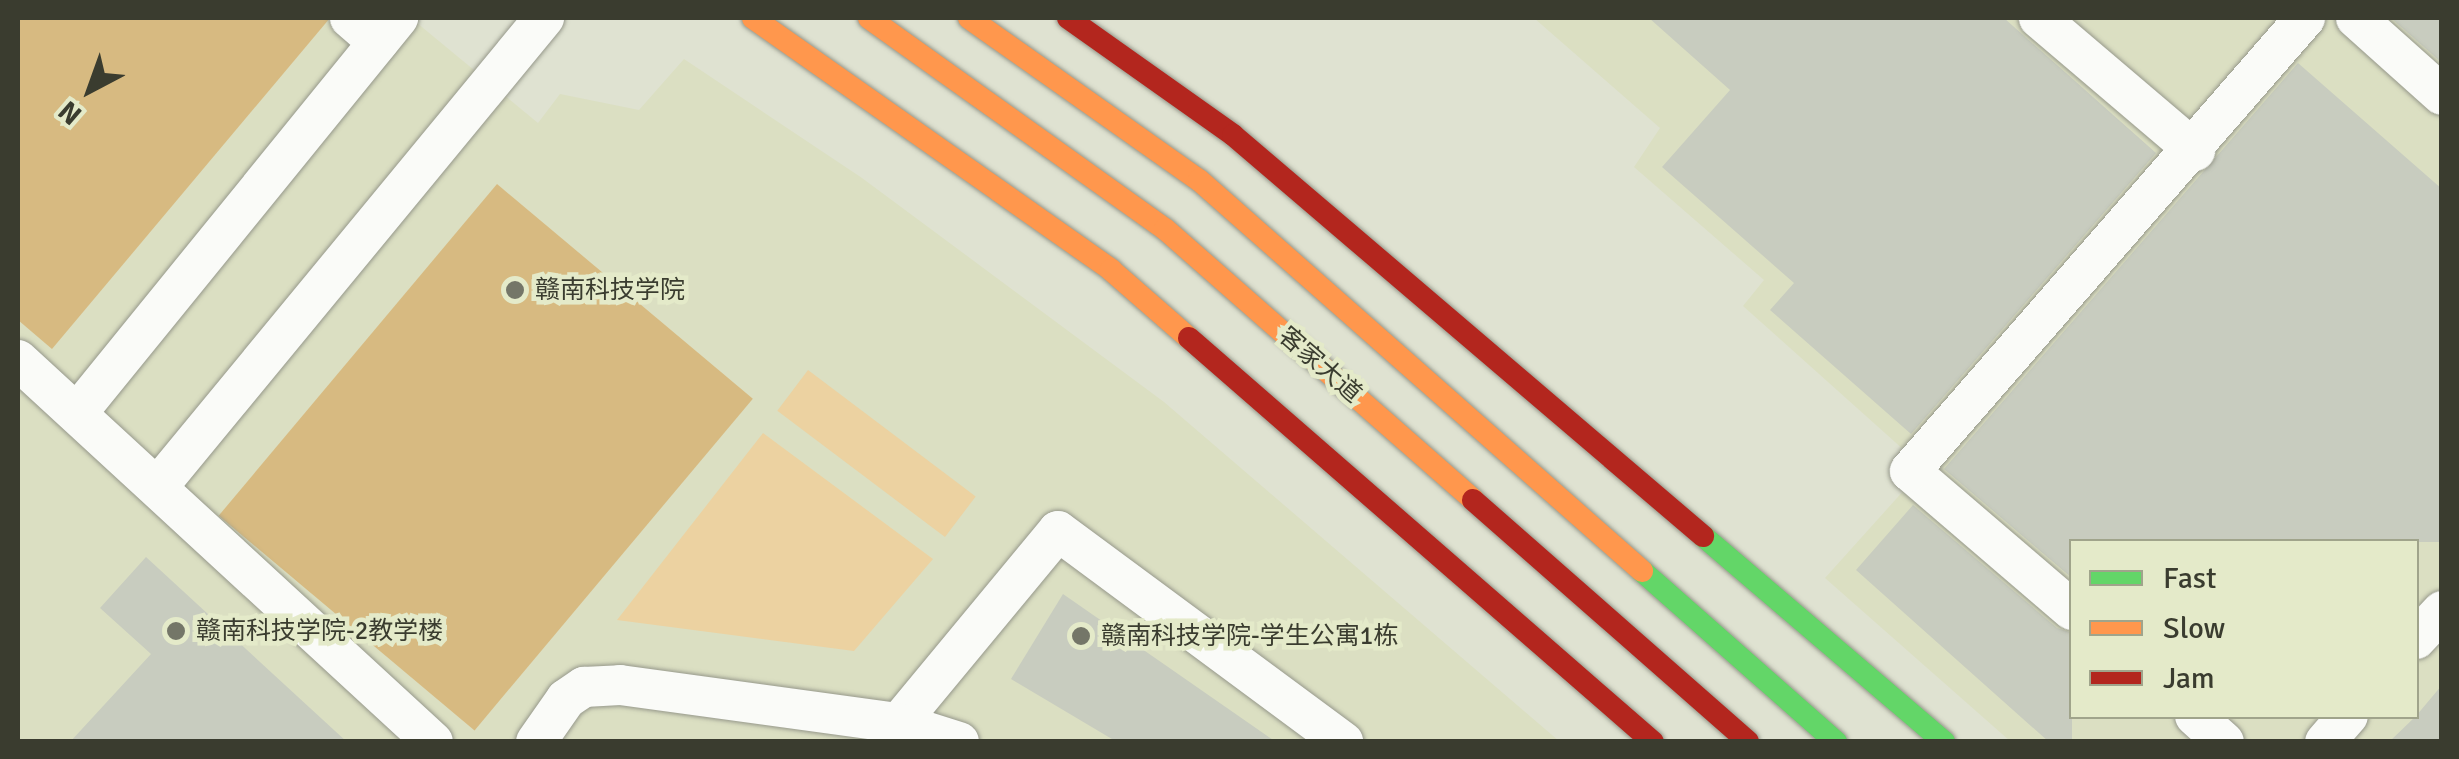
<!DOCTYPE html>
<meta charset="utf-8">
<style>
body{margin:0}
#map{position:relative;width:2459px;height:759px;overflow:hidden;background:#dfe2d1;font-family:Signika,"Noto Sans SC",sans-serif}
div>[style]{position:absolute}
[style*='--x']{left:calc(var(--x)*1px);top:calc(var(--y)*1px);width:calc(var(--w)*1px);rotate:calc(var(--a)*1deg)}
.built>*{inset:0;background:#dbdfc2}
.green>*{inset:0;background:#ecd2a1;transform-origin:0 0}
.forest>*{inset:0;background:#d7ba81;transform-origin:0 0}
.building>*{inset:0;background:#c8ccbf}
.roads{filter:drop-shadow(0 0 2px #96988b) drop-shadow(0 0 2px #96988b)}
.street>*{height:40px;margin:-20px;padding:0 20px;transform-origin:20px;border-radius:20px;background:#fafbf8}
.fast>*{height:22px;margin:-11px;padding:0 11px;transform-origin:11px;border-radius:11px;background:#63d668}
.slow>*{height:22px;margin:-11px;padding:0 11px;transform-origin:11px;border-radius:11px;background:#ff974d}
.jam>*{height:22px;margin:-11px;padding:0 11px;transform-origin:11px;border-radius:11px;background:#b3261e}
.dots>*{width:28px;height:28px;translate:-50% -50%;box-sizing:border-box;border:5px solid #e4eac9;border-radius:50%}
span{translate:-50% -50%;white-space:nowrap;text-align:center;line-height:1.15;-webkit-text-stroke:9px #e4eac9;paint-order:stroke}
.poi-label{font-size:25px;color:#3a3c2f}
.left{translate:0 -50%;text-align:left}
.street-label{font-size:25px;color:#3a3c2f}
.frame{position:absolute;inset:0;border:20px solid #3a3c2f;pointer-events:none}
.legend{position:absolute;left:2069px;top:539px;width:350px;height:180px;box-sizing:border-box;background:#e4eac9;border:2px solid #a0a48b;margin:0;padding:12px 18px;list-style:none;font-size:30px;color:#3a3c2f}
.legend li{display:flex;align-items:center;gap:20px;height:50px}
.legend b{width:50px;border:2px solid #a0a48b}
.north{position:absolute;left:40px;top:40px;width:100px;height:100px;-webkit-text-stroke:8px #e4eac9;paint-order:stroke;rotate:221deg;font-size:28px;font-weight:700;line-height:40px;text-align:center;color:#3a3c2f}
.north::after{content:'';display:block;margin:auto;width:35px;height:45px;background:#3a3c2f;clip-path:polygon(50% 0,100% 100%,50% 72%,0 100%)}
</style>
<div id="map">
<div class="built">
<i style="clip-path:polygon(18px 18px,411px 18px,538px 123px,560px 94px,639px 110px,684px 59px,862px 178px,1164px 402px,1559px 741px,18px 741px)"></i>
<i style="clip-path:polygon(evenodd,1534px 18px,2441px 18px,2441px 741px,2010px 741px,1825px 578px,1924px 468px,1743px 306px,1764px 280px,1634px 167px,1660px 128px,1534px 18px,2072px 542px,2416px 542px,2416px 716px,2072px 716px,2072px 542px)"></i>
</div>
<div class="green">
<i style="left:808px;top:370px;width:210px;height:51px;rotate:37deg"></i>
<i style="clip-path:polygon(763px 433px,933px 559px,854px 651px,617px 620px)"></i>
</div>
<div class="forest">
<i style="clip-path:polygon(18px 18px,330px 18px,52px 349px,18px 320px)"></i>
<i style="left:497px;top:184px;width:334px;height:433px;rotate:40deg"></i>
</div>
<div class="building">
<i style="clip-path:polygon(1649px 18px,2004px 18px,2156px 153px,1911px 434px,1770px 310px,1794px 283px,1662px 167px,1730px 90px)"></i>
<i style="clip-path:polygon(2391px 18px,2442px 18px,2442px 63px)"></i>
<i style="clip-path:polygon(2298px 63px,2442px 189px,2442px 542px,2072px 542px,2072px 578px,1944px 469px)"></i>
<i style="clip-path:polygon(1913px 505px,2057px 628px,2072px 633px,2072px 742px,2049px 742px,1856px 570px)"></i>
<i style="clip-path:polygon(146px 557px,347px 742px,70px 742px,151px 654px,100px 608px)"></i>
<i style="clip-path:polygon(1063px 594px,1276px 742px,1117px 742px,1011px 679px)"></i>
<i style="clip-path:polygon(2442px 685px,2442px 742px,2389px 742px,2416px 716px)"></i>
</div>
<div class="roads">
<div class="street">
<i style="--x:350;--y:18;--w:37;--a:41"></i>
<i style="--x:2039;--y:18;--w:205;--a:40.4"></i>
<i style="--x:2356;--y:18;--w:115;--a:41.8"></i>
<i style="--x:18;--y:360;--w:564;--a:42.63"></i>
<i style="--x:78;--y:412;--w:508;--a:-50.92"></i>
<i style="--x:160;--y:484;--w:604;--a:-50.51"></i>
<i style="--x:2072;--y:610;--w:213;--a:-139.4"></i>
<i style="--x:1910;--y:471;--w:601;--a:-48.91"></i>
<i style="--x:2416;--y:639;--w:38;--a:-47"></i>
<i style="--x:2195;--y:716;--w:39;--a:42"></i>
<i style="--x:899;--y:723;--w:249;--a:-50.4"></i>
<i style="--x:1058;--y:531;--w:355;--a:36.5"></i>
<i style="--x:536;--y:742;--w:52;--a:-55.1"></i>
<i style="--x:566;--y:699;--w:22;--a:-34"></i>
<i style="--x:584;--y:687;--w:36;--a:-3"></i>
<i style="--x:620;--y:685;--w:282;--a:7.8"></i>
<i style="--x:899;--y:723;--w:63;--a:17.6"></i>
<i style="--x:2325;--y:742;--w:35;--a:-49"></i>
</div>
<div class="fast">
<i style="--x:1703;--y:536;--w:317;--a:40.5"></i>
<i style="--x:1642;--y:571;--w:259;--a:41.4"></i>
</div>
<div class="slow">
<i style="--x:753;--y:18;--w:438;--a:35.1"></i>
<i style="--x:1111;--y:270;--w:103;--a:41.1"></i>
<i style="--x:869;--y:18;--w:364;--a:35.5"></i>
<i style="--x:1165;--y:229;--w:410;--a:41.3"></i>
<i style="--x:969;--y:18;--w:281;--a:35.2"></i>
<i style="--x:1199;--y:180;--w:591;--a:41.43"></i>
</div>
<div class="jam">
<i style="--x:1068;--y:18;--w:202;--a:35.3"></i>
<i style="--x:1233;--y:135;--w:618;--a:40.47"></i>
<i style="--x:1189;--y:338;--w:615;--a:41.05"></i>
<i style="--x:1473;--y:500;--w:366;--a:41.3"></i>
</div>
</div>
<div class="dots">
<i style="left:515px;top:290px;background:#747668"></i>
<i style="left:176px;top:631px;background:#747668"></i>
<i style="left:1081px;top:636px;background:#747668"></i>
</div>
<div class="poi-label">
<span class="left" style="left:535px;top:290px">赣南科技学院</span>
<span class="left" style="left:196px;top:631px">赣南科技学院-2教学楼</span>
<span class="left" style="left:1101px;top:636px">赣南科技学院-学生公寓1栋</span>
</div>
<div class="street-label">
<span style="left:1320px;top:365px;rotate:41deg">客家大道</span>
</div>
<div class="frame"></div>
<ul class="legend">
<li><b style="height:12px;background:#63d668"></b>Fast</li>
<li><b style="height:12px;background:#ff974d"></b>Slow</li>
<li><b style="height:12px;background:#b3261e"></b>Jam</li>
</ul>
<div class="north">N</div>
</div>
